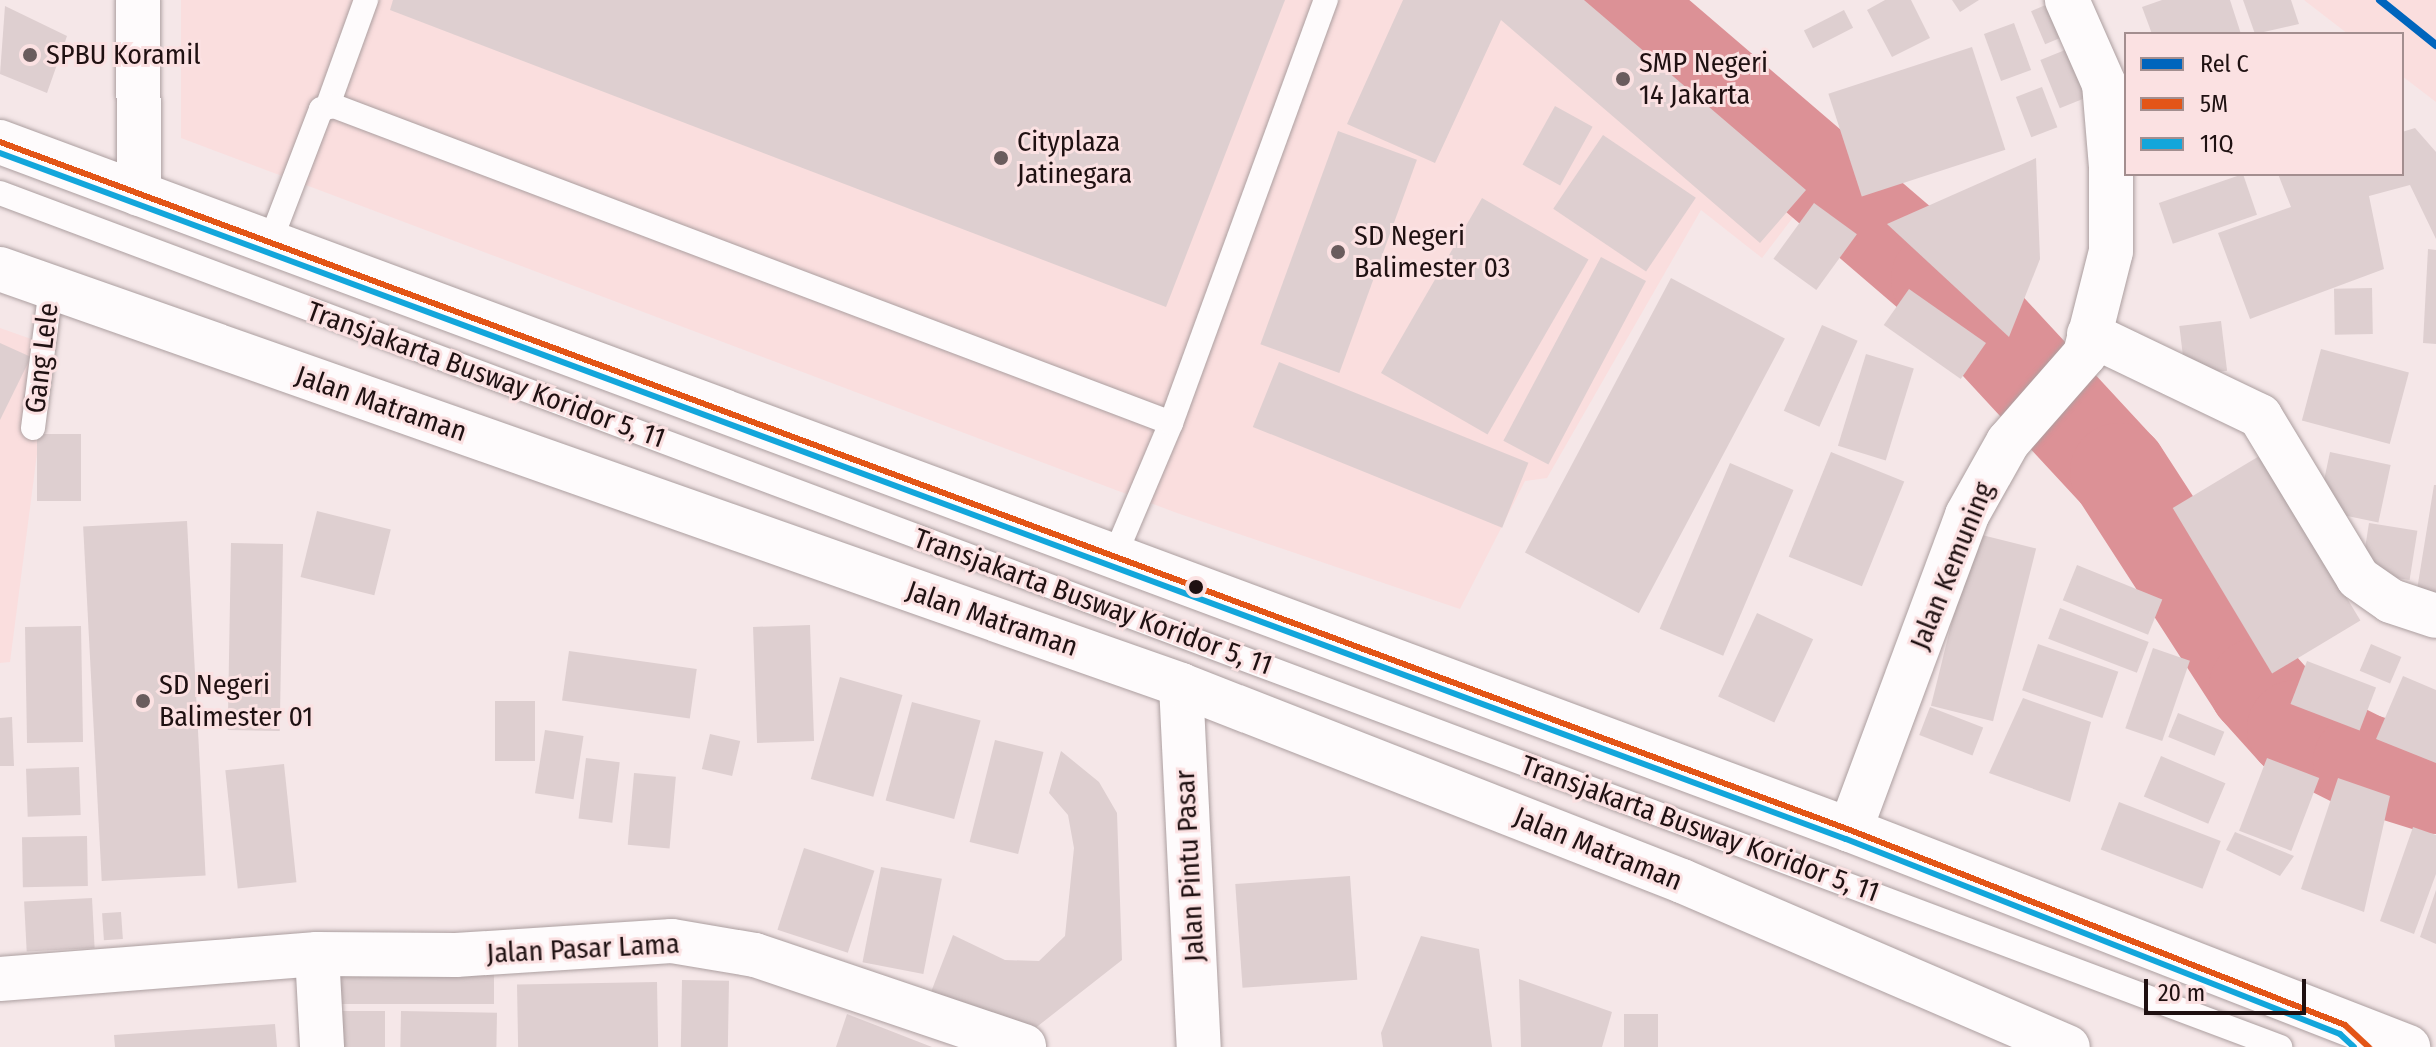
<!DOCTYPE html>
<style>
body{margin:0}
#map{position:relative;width:2436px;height:1047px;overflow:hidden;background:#f5e7e8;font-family:"Fira Sans Condensed",sans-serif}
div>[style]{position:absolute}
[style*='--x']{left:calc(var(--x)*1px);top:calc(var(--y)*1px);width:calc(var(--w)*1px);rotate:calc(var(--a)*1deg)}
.built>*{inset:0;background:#fadede}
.river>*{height:98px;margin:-49px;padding:0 49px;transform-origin:49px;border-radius:49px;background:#dc9196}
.building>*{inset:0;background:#decfd0;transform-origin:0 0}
.roads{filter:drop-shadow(0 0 2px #ac9fa0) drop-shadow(0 0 2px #ac9fa0)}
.lane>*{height:24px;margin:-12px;padding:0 12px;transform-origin:12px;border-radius:12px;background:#fefbfc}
.street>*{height:44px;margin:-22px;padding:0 22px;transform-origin:22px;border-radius:22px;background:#fefbfc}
.primary>*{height:44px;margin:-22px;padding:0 22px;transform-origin:22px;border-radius:22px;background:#fefbfc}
.bus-1>*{height:6px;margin:-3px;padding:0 3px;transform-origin:3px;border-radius:3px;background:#e35517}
.bus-2>*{height:6px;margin:-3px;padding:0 3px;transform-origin:3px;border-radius:3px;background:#13a6db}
.rail-1>*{height:8px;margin:-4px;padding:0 4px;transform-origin:4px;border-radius:4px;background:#0065bd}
.dots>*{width:22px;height:22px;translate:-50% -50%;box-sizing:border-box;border:4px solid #fbe1e2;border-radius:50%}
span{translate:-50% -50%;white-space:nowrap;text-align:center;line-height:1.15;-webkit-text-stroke:6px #fbe1e2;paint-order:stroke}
.poi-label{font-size:28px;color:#1f1112}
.left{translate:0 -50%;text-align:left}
.street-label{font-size:28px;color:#1f1112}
.legend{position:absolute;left:2124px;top:32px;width:280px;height:144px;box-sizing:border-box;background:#fbe1e2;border:2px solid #a38e8f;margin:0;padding:10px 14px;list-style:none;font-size:24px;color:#1f1112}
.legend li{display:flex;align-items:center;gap:16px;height:40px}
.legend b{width:40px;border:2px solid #a38e8f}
.scale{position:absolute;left:2144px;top:979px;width:162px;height:36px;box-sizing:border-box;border:4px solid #1f1112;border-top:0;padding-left:10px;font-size:24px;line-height:28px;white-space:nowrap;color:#1f1112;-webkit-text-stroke:6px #fbe1e2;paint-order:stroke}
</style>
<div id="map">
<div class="built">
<i style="clip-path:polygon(181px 0,1599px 0,1817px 186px,1762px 258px,1701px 210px,1547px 478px,1525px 481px,1460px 609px,1177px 513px,181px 138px)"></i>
<i style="clip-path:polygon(2304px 0,2436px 0,2436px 102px,2402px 76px,2402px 34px,2348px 34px)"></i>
<i style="clip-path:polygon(0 328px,51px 346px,10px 662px,0 663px)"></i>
</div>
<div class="river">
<i style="--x:1614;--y:0;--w:429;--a:40.6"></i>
<i style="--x:1940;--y:279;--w:263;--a:47.2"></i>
<i style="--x:2119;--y:472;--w:256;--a:57.1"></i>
<i style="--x:2258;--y:687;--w:57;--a:47.9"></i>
<i style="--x:2296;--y:729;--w:74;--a:26.6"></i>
<i style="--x:2362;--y:762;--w:77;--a:17.3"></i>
</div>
<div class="building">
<i style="clip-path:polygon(393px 0,1285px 0,1166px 307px,390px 10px)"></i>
<i style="clip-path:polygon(1403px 0,1584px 0,1806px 190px,1760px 243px,1501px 20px,1435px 163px,1347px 124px)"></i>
<i style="clip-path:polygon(1885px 0,1911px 0,1930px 38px,1892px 57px,1867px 10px)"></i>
<i style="clip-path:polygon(1952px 0,1979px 0,1960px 12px)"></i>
<i style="clip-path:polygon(2162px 0,2230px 0,2241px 34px,2152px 34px,2142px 7px)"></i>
<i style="clip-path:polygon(2243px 0,2291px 0,2299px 24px,2255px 34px)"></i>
<i style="left:2055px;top:1px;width:36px;height:26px;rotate:67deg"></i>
<i style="clip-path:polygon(5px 6px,67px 36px,47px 93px,0 74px)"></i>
<i style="left:1844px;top:10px;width:20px;height:45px;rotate:63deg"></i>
<i style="left:2014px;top:23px;width:50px;height:32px;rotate:70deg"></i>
<i style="left:1972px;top:47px;width:108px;height:151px;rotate:72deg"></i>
<i style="left:2070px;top:48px;width:52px;height:32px;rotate:68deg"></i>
<i style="left:2042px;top:87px;width:43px;height:28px;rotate:69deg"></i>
<i style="left:1555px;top:106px;width:43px;height:67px;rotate:29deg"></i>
<i style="clip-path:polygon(2415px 128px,2436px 152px,2436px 239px,2410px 185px,2369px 196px,2384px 269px,2250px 319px,2218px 233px,2291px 207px,2278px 174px,2402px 174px,2402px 132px)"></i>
<i style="left:1338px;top:131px;width:84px;height:227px;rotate:20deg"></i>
<i style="left:1603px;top:135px;width:112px;height:89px;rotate:34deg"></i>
<i style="clip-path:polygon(2036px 158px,2040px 259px,2009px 337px,1887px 224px)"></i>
<i style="left:2243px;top:174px;width:43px;height:89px;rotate:71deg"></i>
<i style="left:1482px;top:198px;width:123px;height:202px;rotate:30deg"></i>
<i style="left:1814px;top:203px;width:53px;height:69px;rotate:36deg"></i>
<i style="clip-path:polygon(2428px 249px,2436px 250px,2436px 344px,2423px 343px)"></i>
<i style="left:1601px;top:257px;width:51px;height:208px;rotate:28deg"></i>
<i style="left:1671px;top:278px;width:129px;height:311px;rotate:28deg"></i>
<i style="left:2372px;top:288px;width:46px;height:38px;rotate:89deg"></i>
<i style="left:1909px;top:289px;width:94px;height:44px;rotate:35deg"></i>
<i style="left:2221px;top:321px;width:50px;height:42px;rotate:83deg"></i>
<i style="left:1822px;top:325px;width:39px;height:94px;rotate:24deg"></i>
<i style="clip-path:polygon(0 343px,31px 357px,0 420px)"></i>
<i style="left:2321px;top:349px;width:91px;height:74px;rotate:15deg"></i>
<i style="left:1866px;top:354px;width:50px;height:96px;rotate:17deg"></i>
<i style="left:1279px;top:362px;width:269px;height:70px;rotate:22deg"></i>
<i style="left:37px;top:434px;width:44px;height:67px"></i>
<i style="left:1831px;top:452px;width:79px;height:113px;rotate:22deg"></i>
<i style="left:2330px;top:452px;width:62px;height:59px;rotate:12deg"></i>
<i style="left:2261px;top:455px;width:193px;height:103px;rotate:59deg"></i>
<i style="left:1730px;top:463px;width:69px;height:180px;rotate:23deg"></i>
<i style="clip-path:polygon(2434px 485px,2436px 485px,2436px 600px,2416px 596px)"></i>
<i style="left:317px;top:511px;width:76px;height:68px;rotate:14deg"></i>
<i style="left:187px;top:521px;width:355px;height:104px;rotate:87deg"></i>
<i style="left:2369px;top:523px;width:49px;height:50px;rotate:9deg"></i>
<i style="left:1974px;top:533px;width:64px;height:178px;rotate:14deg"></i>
<i style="left:231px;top:543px;width:52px;height:187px;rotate:1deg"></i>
<i style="left:2077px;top:565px;width:92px;height:38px;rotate:22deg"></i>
<i style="left:2060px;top:608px;width:95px;height:33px;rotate:21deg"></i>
<i style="left:1757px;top:613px;width:62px;height:92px;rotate:25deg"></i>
<i style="left:810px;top:625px;width:116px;height:57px;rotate:88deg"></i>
<i style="left:81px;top:626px;width:116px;height:56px;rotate:89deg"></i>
<i style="left:2038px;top:644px;width:85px;height:49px;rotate:19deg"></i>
<i style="left:2371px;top:644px;width:33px;height:29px;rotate:23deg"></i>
<i style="left:2153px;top:648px;width:39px;height:85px;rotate:19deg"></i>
<i style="left:569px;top:651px;width:129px;height:50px;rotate:8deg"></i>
<i style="left:2307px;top:661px;width:74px;height:46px;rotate:21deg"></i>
<i style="clip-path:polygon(2403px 676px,2436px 690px,2436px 763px,2376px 739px)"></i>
<i style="left:840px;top:677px;width:65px;height:106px;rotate:16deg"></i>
<i style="clip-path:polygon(2023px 698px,2091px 722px,2070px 802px,1989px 773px)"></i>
<i style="left:495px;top:701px;width:40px;height:60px"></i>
<i style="left:912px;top:702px;width:71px;height:102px;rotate:15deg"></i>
<i style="left:1930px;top:707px;width:57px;height:30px;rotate:21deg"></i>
<i style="left:2178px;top:713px;width:50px;height:26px;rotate:22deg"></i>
<i style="clip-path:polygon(12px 717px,14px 766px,0 766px,0 718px)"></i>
<i style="left:545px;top:730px;width:39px;height:64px;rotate:9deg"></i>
<i style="left:710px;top:734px;width:31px;height:36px;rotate:13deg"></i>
<i style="left:995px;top:740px;width:50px;height:105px;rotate:14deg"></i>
<i style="clip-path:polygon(1061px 751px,1099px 782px,1117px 813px,1122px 960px,1029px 1033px,931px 992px,953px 935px,1005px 960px,1039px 961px,1065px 936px,1074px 848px,1068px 815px,1049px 793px)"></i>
<i style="left:2161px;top:756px;width:70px;height:44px;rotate:23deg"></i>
<i style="left:586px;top:758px;width:34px;height:61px;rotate:7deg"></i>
<i style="left:2267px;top:758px;width:56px;height:78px;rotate:21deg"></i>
<i style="left:284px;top:764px;width:119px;height:59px;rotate:84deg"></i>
<i style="left:79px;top:767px;width:48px;height:53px;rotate:88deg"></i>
<i style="left:634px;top:773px;width:42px;height:72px;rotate:5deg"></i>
<i style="clip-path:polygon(2338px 778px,2390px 796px,2364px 912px,2301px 889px)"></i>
<i style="left:2119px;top:802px;width:109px;height:51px;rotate:21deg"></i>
<i style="clip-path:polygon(2413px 827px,2436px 835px,2436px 874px,2414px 934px,2380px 921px)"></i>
<i style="clip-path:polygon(2235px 832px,2294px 856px,2280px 876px,2226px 850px)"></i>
<i style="left:87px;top:836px;width:50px;height:65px;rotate:89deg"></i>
<i style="left:804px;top:848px;width:74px;height:86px;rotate:18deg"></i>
<i style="left:881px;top:867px;width:62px;height:97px;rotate:11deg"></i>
<i style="left:1350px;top:876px;width:104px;height:115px;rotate:86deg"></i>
<i style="clip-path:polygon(2436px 890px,2436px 944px,2420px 937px)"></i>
<i style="left:92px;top:898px;width:50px;height:68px;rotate:87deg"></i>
<i style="left:121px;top:912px;width:27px;height:19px;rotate:86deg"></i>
<i style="clip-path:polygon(1421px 936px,1479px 949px,1492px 1047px,1383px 1047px,1381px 1033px)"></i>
<i style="left:494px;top:962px;width:42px;height:165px;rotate:90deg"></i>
<i style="clip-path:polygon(1519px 979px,1612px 1012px,1602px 1047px,1521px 1047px)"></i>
<i style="left:682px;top:980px;width:47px;height:67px;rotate:1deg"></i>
<i style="left:657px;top:982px;width:65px;height:140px;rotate:89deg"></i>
<i style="left:329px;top:1011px;width:56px;height:36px"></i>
<i style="left:401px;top:1011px;width:96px;height:36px;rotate:1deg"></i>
<i style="clip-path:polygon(847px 1014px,932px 1047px,836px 1047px)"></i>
<i style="left:1624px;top:1014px;width:34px;height:33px"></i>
<i style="clip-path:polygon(275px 1024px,277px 1047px,115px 1047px,114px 1035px)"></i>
</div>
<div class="roads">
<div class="lane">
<i style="--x:328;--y:105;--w:112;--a:-70.1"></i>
<i style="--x:0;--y:193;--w:2435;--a:20.53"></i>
<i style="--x:270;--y:242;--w:142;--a:-69"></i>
<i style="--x:321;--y:109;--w:13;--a:-13"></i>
<i style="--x:334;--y:106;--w:895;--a:20.74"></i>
<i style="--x:1171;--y:423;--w:146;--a:113"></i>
<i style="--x:1171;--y:423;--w:451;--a:-69.9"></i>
<i style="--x:33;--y:428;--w:141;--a:-82.7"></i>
</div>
<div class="street">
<i style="--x:138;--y:0;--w:194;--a:89.7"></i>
<i style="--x:2089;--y:334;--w:190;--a:25.6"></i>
<i style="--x:2260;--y:416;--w:189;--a:58.8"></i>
<i style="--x:2358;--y:578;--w:40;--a:34.9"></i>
<i style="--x:2391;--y:601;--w:47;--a:18.4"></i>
<i style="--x:1181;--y:685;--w:362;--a:87.2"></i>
<i style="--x:1850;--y:830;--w:336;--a:-69.6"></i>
<i style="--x:1967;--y:515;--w:84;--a:-60.7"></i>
<i style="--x:2008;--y:442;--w:117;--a:-48.8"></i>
<i style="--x:2085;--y:354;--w:106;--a:-75.8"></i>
<i style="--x:2111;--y:251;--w:84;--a:-90"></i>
<i style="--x:2111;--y:167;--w:83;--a:-94.8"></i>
<i style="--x:2104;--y:84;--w:92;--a:-113.8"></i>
<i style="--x:317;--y:954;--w:93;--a:86.9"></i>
<i style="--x:0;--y:979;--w:318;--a:-4.5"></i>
<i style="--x:317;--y:954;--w:139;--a:0.4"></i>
<i style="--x:456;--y:955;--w:216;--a:-3.7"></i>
<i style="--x:672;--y:941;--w:84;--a:9.6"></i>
<i style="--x:755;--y:955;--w:284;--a:18.7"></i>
</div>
<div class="primary">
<i style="--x:0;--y:142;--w:1974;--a:20.4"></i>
<i style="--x:1850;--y:830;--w:599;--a:21.25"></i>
<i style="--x:0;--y:269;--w:1252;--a:19.4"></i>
<i style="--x:1181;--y:685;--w:538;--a:21.37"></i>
<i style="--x:1682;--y:881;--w:420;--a:23.3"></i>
</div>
</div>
<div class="bus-1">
<i style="--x:0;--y:142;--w:1974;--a:20.4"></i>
<i style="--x:1850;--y:830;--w:532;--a:21.5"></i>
<i style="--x:2345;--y:1025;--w:33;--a:43"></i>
</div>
<div class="bus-2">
<i style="--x:0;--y:153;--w:1969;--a:20.39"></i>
<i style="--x:1846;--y:839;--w:531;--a:21.54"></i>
<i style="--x:2340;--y:1034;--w:19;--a:43"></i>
</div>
<div class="rail-1">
<i style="--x:2380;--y:0;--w:72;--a:38.8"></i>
</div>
<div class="dots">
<i style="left:30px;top:55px;background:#6a5c5d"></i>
<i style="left:1623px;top:79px;background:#6a5c5d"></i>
<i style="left:1001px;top:158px;background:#6a5c5d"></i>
<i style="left:1338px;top:252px;background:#6a5c5d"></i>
<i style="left:1196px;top:587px;background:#1f1112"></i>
<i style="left:143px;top:701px;background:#6a5c5d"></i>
</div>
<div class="poi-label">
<span class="left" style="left:46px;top:55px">SPBU Koramil</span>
<span class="left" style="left:1639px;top:79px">SMP Negeri<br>14 Jakarta</span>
<span class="left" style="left:1017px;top:158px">Cityplaza<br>Jatinegara</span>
<span class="left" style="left:1354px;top:252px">SD Negeri<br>Balimester 03</span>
<span class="left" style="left:159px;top:701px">SD Negeri<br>Balimester 01</span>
</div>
<div class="street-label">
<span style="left:42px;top:358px;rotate:-83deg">Gang Lele</span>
<span style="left:486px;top:375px;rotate:20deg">Transjakarta Busway Koridor 5, 11</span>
<span style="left:381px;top:404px;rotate:19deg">Jalan Matraman</span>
<span style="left:1952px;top:566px;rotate:-68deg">Jalan Kemuning</span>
<span style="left:1093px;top:602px;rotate:20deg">Transjakarta Busway Koridor 5, 11</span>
<span style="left:992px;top:619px;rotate:19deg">Jalan Matraman</span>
<span style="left:1700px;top:829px;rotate:20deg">Transjakarta Busway Koridor 5, 11</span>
<span style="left:1598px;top:849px;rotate:22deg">Jalan Matraman</span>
<span style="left:1190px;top:866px;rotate:-93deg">Jalan Pintu Pasar</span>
<span style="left:583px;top:949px;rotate:-3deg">Jalan Pasar Lama</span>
</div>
<ul class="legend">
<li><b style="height:10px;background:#0065bd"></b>Rel C</li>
<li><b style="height:10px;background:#e35517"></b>5M</li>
<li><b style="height:10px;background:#13a6db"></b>11Q</li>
</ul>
<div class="scale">20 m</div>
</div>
